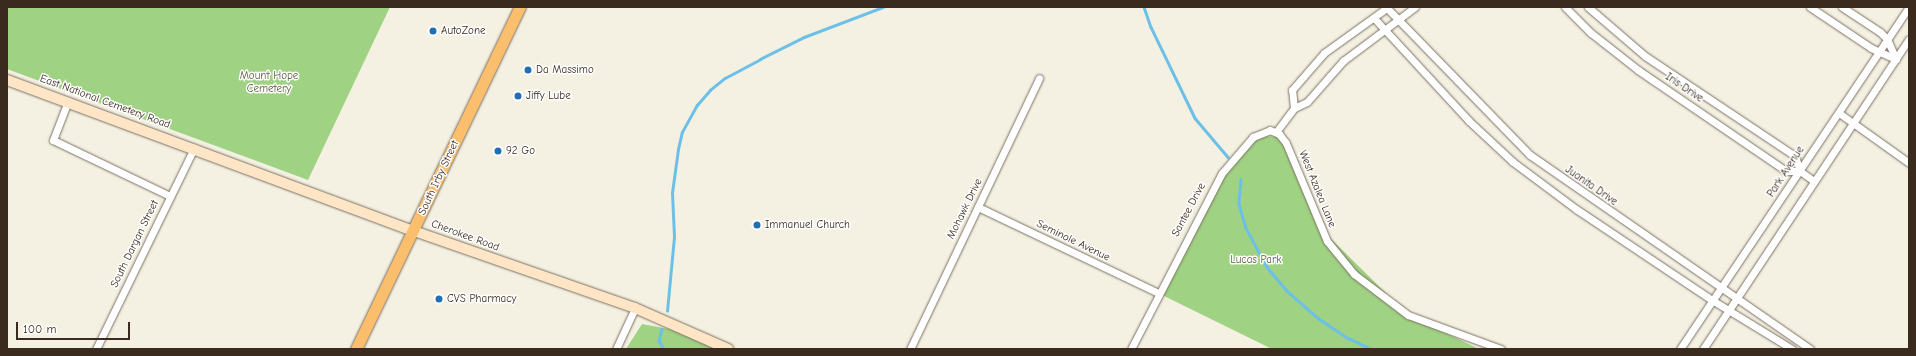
<!DOCTYPE html>
<style>
body{margin:0}
#map{position:relative;width:1916px;height:356px;overflow:hidden;background:#f4f1e2;font-family:"Comic Neue",sans-serif}
div>[style]{position:absolute}
[style*='--x']{left:calc(var(--x)*1px);top:calc(var(--y)*1px);width:calc(var(--w)*1px);rotate:calc(var(--a)*1deg)}
.green>*{inset:0;background:#9fd282}
.stream>*{height:2.5px;margin:-1.25px;padding:0 1.25px;transform-origin:1.25px;border-radius:1.25px;background:#6cc0e8}
.roads{filter:drop-shadow(0 0 1px #7c7063) drop-shadow(0 0 1px #7c7063)}
.street>*{height:7px;margin:-3.5px;padding:0 3.5px;transform-origin:3.5px;border-radius:3.5px;background:#fff}
.secondary>*{height:10px;margin:-5px;padding:0 5px;transform-origin:5px;border-radius:5px;background:#fde5c5}
.primary>*{height:11px;margin:-5.5px;padding:0 5.5px;transform-origin:5.5px;border-radius:5.5px;background:#fabe6d}
.dots>*{width:11px;height:11px;translate:-50% -50%;box-sizing:border-box;border:2px solid #fff;border-radius:50%}
span{translate:-50% -50%;white-space:nowrap;text-align:center;line-height:1.15;-webkit-text-stroke:3px #fff;paint-order:stroke}
.poi-label{font-size:11px;color:#3b2a1e}
.left{translate:0 -50%;text-align:left}
.park-label{font-size:11px;color:#595c3c}
.street-label{font-size:11px;color:#3b2a1e}
.frame{position:absolute;inset:0;border:8px solid #3b2a1e;pointer-events:none}
.scale{position:absolute;left:16px;top:322px;width:114px;height:18px;box-sizing:border-box;border:2px solid #3b2a1e;border-top:0;padding-left:5px;font-size:12px;line-height:14px;white-space:nowrap;color:#3b2a1e;-webkit-text-stroke:3px #fff;paint-order:stroke}
</style>
<div id="map">
<div class="green">
<i style="clip-path:polygon(7px 7px,390px 7px,308px 180px,7px 69px)"></i>
<i style="clip-path:polygon(1282px 136px,1319px 227px,1408px 315px,1479px 349px,1272px 349px,1158px 293px,1210px 192px,1253px 137px)"></i>
<i style="clip-path:polygon(642px 324px,669px 329px,702px 340px,717px 349px,626px 349px)"></i>
</div>
<div class="stream">
<i style="--x:1144;--y:7;--w:21;--a:71"></i>
<i style="--x:1151;--y:27;--w:101;--a:64.2"></i>
<i style="--x:1195;--y:118;--w:51;--a:49.8"></i>
<i style="--x:1241;--y:179;--w:25;--a:95"></i>
<i style="--x:1239;--y:204;--w:25;--a:74"></i>
<i style="--x:1246;--y:228;--w:44;--a:61.7"></i>
<i style="--x:1267;--y:267;--w:30;--a:50"></i>
<i style="--x:1286;--y:290;--w:43;--a:41.2"></i>
<i style="--x:1318;--y:318;--w:36;--a:34"></i>
<i style="--x:1348;--y:338;--w:26;--a:25"></i>
<i style="--x:667;--y:311;--w:74;--a:-84.6"></i>
<i style="--x:674;--y:237;--w:44;--a:-92.6"></i>
<i style="--x:672;--y:193;--w:44;--a:-82.2"></i>
<i style="--x:678;--y:149;--w:17;--a:-77"></i>
<i style="--x:682;--y:132;--w:31;--a:-61"></i>
<i style="--x:697;--y:105;--w:20;--a:-49"></i>
<i style="--x:710;--y:90;--w:19;--a:-39"></i>
<i style="--x:725;--y:78;--w:40;--a:-28"></i>
<i style="--x:760;--y:59;--w:49;--a:-26.6"></i>
<i style="--x:804;--y:37;--w:85;--a:-20.8"></i>
<i style="--x:662;--y:329;--w:12;--a:104"></i>
<i style="--x:659;--y:341;--w:9;--a:58"></i>
</div>
<div class="roads">
<div class="street">
<i style="--x:1565;--y:7;--w:37;--a:45"></i>
<i style="--x:1591;--y:33;--w:60;--a:38.2"></i>
<i style="--x:1638;--y:70;--w:179;--a:34.3"></i>
<i style="--x:1786;--y:171;--w:14;--a:0"></i>
<i style="--x:1588;--y:7;--w:75;--a:40.7"></i>
<i style="--x:1645;--y:56;--w:180;--a:33.7"></i>
<i style="--x:1795;--y:156;--w:16;--a:72"></i>
<i style="--x:1800;--y:171;--w:17;--a:36"></i>
<i style="--x:1810;--y:7;--w:73;--a:33.9"></i>
<i style="--x:1871;--y:48;--w:27;--a:24"></i>
<i style="--x:1842;--y:7;--w:45;--a:33.3"></i>
<i style="--x:1880;--y:32;--w:10;--a:45"></i>
<i style="--x:1887;--y:39;--w:22;--a:66"></i>
<i style="--x:1387;--y:8;--w:205;--a:45.8"></i>
<i style="--x:1530;--y:155;--w:341;--a:34.7"></i>
<i style="--x:1374;--y:18;--w:140;--a:47.3"></i>
<i style="--x:1469;--y:121;--w:60;--a:43"></i>
<i style="--x:1513;--y:162;--w:79;--a:36.7"></i>
<i style="--x:1576;--y:209;--w:164;--a:33.8"></i>
<i style="--x:1712;--y:300;--w:94;--a:31.5"></i>
<i style="--x:68;--y:101;--w:42;--a:111"></i>
<i style="--x:53;--y:140;--w:130;--a:25.6"></i>
<i style="--x:1294;--y:108;--w:18;--a:-96"></i>
<i style="--x:1292;--y:90;--w:49;--a:-49.1"></i>
<i style="--x:1324;--y:53;--w:79;--a:-35.7"></i>
<i style="--x:1839;--y:113;--w:86;--a:35.5"></i>
<i style="--x:1276;--y:132;--w:30;--a:-53"></i>
<i style="--x:1294;--y:108;--w:14;--a:-25"></i>
<i style="--x:1307;--y:102;--w:55;--a:-48.7"></i>
<i style="--x:1343;--y:61;--w:90;--a:-36.9"></i>
<i style="--x:978;--y:207;--w:199;--a:25.5"></i>
<i style="--x:96;--y:349;--w:224;--a:-64"></i>
<i style="--x:616;--y:349;--w:45;--a:-65.1"></i>
<i style="--x:910;--y:349;--w:300;--a:-64.5"></i>
<i style="--x:1131;--y:349;--w:198;--a:-62.7"></i>
<i style="--x:1222;--y:173;--w:48;--a:-49.3"></i>
<i style="--x:1253;--y:137;--w:18;--a:-22"></i>
<i style="--x:1270;--y:130;--w:10;--a:24"></i>
<i style="--x:1279;--y:134;--w:11;--a:52"></i>
<i style="--x:1286;--y:143;--w:106;--a:67.3"></i>
<i style="--x:1327;--y:241;--w:43;--a:50.7"></i>
<i style="--x:1354;--y:274;--w:68;--a:37.2"></i>
<i style="--x:1408;--y:315;--w:99;--a:20.1"></i>
<i style="--x:1680;--y:349;--w:412;--a:-56.2"></i>
<i style="--x:1703;--y:349;--w:372;--a:-56.4"></i>
</div>
<div class="secondary">
<i style="--x:7;--y:80;--w:434;--a:20.4"></i>
<i style="--x:414;--y:231;--w:234;--a:19.2"></i>
<i style="--x:635;--y:308;--w:102;--a:23.8"></i>
</div>
<div class="primary">
<i style="--x:356;--y:349;--w:379;--a:-64.4"></i>
</div>
</div>
<div class="dots">
<i style="left:433px;top:31px;background:#1f6fb2"></i>
<i style="left:528px;top:70px;background:#1f6fb2"></i>
<i style="left:518px;top:96px;background:#1f6fb2"></i>
<i style="left:498px;top:151px;background:#1f6fb2"></i>
<i style="left:757px;top:225px;background:#1f6fb2"></i>
<i style="left:439px;top:299px;background:#1f6fb2"></i>
</div>
<div class="poi-label">
<span class="left" style="left:441px;top:31px">AutoZone</span>
<span class="left" style="left:536px;top:70px">Da Massimo</span>
<span class="left" style="left:526px;top:96px">Jiffy Lube</span>
<span class="left" style="left:506px;top:151px">92 Go</span>
<span class="left" style="left:765px;top:225px">Immanuel Church</span>
<span class="left" style="left:447px;top:299px">CVS Pharmacy</span>
</div>
<div class="park-label">
<span style="left:269px;top:83px">Mount Hope<br>Cemetery</span>
<span style="left:1256px;top:260px">Lucas Park</span>
</div>
<div class="street-label">
<span style="left:1684px;top:88px;rotate:34deg">Iris Drive</span>
<span style="left:105px;top:102px;rotate:20deg">East National Cemetery Road</span>
<span style="left:1786px;top:172px;rotate:-57deg">Park Avenue</span>
<span style="left:439px;top:178px;rotate:-65deg">South Irby Street</span>
<span style="left:1591px;top:186px;rotate:35deg">Juanita Drive</span>
<span style="left:1317px;top:189px;rotate:68deg">West Azalea Lane</span>
<span style="left:965px;top:209px;rotate:-64deg">Mohawk Drive</span>
<span style="left:1189px;top:210px;rotate:-62deg">Santee Drive</span>
<span style="left:465px;top:236px;rotate:20deg">Cherokee Road</span>
<span style="left:1073px;top:241px;rotate:26deg">Seminole Avenue</span>
<span style="left:135px;top:244px;rotate:-64deg">South Dargan Street</span>
</div>
<div class="frame"></div>
<div class="scale">100 m</div>
</div>
